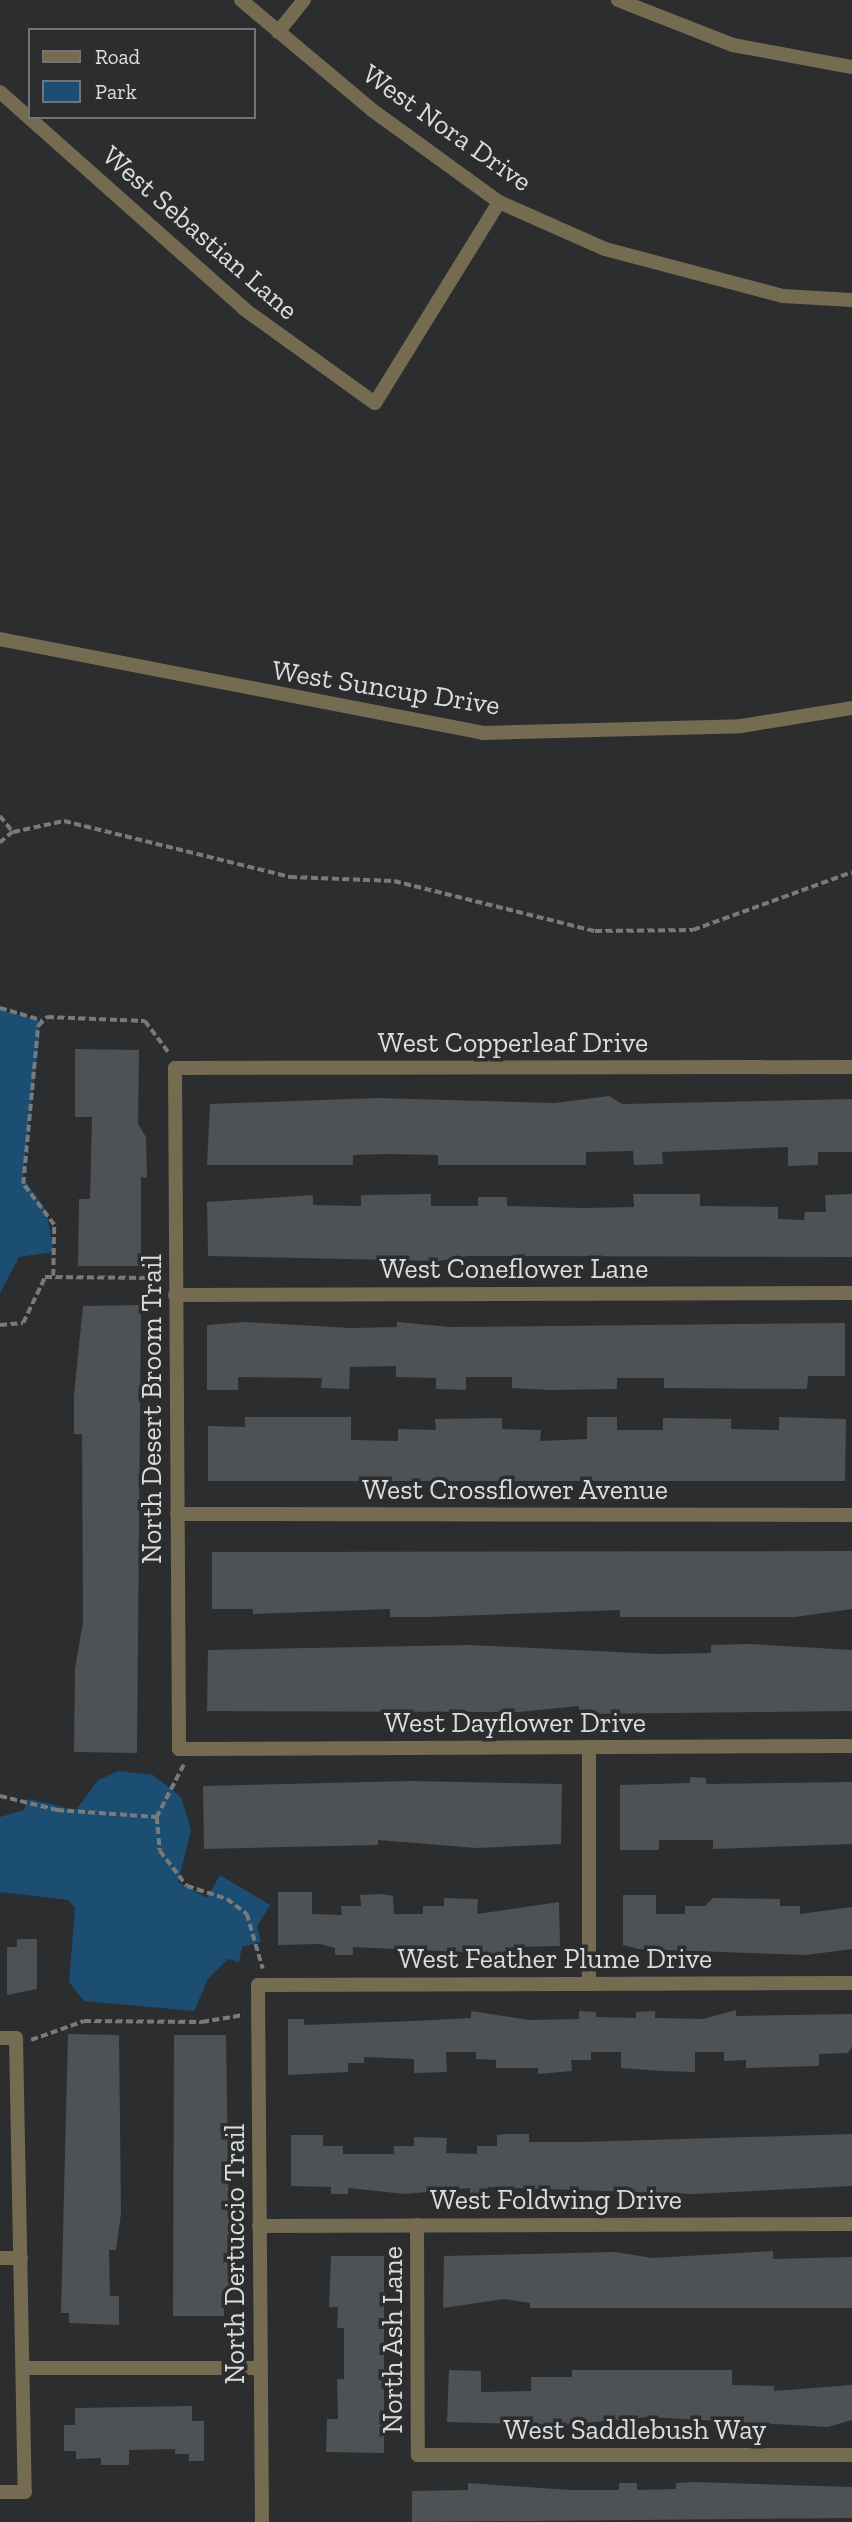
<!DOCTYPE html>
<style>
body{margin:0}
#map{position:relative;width:852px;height:2522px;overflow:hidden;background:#2b2d2f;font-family:"Zilla Slab",serif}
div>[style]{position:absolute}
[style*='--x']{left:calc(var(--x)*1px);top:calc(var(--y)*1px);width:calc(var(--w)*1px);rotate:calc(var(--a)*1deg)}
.green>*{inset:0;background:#1c4d73}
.building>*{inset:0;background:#4f5254}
.path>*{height:3.5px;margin-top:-1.75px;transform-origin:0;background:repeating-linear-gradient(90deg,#787a7b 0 7px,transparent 0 10.5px)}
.street>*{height:14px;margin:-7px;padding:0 7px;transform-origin:7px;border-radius:7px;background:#756b51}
span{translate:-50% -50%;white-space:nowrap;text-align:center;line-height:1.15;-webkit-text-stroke:7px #2b2d2f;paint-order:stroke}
.street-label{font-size:28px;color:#dadcdd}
.legend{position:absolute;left:28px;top:28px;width:228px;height:91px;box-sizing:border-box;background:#2b2d2f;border:2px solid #717375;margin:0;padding:9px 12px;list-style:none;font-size:21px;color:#dadcdd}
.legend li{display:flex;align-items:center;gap:14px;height:35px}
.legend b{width:35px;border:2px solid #717375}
</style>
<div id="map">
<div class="green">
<i style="clip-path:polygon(0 1009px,41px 1021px,23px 1178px,46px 1210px,54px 1252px,19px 1257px,0 1293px)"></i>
<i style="clip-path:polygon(119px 1771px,153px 1775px,181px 1797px,191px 1830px,178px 1882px,207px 1898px,220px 1875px,270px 1905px,257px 1927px,261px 1942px,242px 1947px,239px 1962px,228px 1959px,208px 1979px,194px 2011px,84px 2001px,69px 1982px,75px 1908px,68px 1900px,0 1892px,0 1817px,24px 1810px,29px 1799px,76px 1810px,98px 1780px)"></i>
</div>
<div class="building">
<i style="clip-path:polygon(75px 1049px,139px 1050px,138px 1124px,146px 1137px,147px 1178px,141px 1177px,141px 1266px,78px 1266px,79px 1199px,90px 1199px,92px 1117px,75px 1117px)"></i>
<i style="clip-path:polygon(609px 1096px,622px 1104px,852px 1099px,852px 1152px,818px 1152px,818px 1165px,788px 1166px,788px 1147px,662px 1152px,663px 1164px,634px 1165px,633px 1151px,586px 1152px,586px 1165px,438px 1165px,438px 1155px,387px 1154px,353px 1155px,353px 1165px,207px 1165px,210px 1104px,377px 1098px,555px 1103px)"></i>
<i style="clip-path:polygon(431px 1194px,431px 1206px,478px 1206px,478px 1197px,507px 1197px,507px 1206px,584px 1208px,634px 1207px,633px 1194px,700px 1194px,700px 1206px,778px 1207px,778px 1219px,804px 1220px,805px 1212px,826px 1212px,825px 1195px,852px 1194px,852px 1257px,468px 1256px,439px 1261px,208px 1256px,207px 1202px,313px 1195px,313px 1205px,361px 1206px,361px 1195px)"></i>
<i style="clip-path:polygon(141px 1305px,137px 1753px,74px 1752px,75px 1669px,83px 1622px,82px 1434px,74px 1434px,74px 1395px,83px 1306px)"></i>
<i style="clip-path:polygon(245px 1322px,350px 1328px,397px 1327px,397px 1322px,450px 1327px,845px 1323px,845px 1376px,808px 1376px,807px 1389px,664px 1388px,664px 1378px,617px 1378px,617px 1389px,549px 1390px,512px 1388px,512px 1377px,466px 1377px,466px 1390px,436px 1389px,436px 1378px,396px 1377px,396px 1366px,350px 1367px,349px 1389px,321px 1388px,322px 1378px,238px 1377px,238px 1390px,207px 1390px,207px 1325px)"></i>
<i style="clip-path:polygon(245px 1417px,351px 1417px,351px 1440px,398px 1441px,398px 1429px,436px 1430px,435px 1419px,502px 1418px,502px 1429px,541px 1430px,540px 1441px,587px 1439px,587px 1417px,617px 1417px,617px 1430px,663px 1430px,663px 1418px,731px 1419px,731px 1429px,779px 1430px,779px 1417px,846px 1419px,845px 1481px,208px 1481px,208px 1426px,245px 1427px)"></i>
<i style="clip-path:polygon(852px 1551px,852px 1609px,795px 1617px,620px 1617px,620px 1610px,428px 1617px,390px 1617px,390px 1609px,253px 1614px,253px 1609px,212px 1609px,212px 1552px)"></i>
<i style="clip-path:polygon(749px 1644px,852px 1650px,852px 1711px,579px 1714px,579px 1706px,519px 1712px,207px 1711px,208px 1650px,470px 1645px,658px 1654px,711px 1653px,711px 1645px)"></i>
<i style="clip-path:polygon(690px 1777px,706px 1778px,706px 1784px,852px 1782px,852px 1844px,713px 1849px,713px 1840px,659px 1840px,659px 1850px,620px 1850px,620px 1785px,690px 1783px)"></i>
<i style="clip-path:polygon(411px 1781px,562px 1784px,561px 1844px,477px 1848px,378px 1840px,378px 1845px,204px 1849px,203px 1786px)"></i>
<i style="clip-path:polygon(278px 1892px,312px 1892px,312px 1914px,342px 1915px,341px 1906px,361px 1906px,360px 1895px,382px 1894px,393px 1896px,394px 1914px,423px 1914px,423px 1906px,444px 1906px,444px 1898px,478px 1899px,477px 1914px,559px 1902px,560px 1946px,518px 1947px,518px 1955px,353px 1947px,353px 1955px,335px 1955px,335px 1948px,320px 1944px,278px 1945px)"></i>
<i style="clip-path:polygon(623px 1895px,656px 1895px,656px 1914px,685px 1914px,685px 1906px,705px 1906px,713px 1898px,780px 1899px,780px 1906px,800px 1906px,800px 1914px,852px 1907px,852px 1949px,806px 1955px,638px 1949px,623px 1945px)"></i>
<i style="clip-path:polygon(17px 1939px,37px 1939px,37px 1989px,7px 1995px,7px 1947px,17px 1947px)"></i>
<i style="clip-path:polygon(736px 2010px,736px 2016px,852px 2014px,852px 2046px,848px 2053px,819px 2054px,819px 2066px,746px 2068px,746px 2060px,724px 2061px,724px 2052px,695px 2052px,695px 2072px,662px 2071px,621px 2068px,621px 2052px,591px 2052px,591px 2060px,571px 2060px,572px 2071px,538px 2074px,538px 2068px,496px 2068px,496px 2060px,476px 2059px,476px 2052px,446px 2052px,447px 2072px,414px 2073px,414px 2059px,364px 2057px,364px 2063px,348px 2063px,348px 2072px,288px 2075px,288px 2019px,304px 2019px,304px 2025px,413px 2021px,471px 2018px,471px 2011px,529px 2020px,579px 2019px,579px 2011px,596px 2012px,596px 2017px,636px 2018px,636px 2012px,655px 2011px,655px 2018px,703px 2019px)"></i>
<i style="clip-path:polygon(68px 2034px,119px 2035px,121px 2213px,116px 2250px,109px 2250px,110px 2296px,119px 2296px,119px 2325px,69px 2323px,69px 2313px,61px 2313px)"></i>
<i style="clip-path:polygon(174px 2035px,226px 2035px,230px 2301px,224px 2301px,224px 2316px,173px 2316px)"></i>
<i style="clip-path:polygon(508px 2134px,529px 2134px,529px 2142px,581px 2142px,852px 2134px,852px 2186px,695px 2194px,488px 2187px,488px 2195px,470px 2194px,470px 2188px,405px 2194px,348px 2188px,348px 2194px,331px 2194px,331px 2187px,291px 2186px,291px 2135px,323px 2135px,323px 2146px,343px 2146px,343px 2154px,394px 2154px,394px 2146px,414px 2146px,414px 2137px,447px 2138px,446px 2153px,477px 2154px,477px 2146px,497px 2146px,497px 2135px)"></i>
<i style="clip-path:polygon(773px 2251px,773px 2259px,852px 2257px,852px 2308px,530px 2308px,530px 2303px,504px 2299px,443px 2308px,444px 2256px,615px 2252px,652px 2258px)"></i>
<i style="clip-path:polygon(331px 2256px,384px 2256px,384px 2453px,326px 2452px,327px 2419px,338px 2419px,337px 2379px,344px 2379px,344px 2328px,337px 2328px,338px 2307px,329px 2307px)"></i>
<i style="clip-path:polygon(449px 2370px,481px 2371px,481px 2392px,531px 2391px,531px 2377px,572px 2377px,572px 2370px,732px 2370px,732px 2385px,774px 2386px,774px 2391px,852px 2385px,852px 2420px,828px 2427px,648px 2417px,563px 2425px,447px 2422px)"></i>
<i style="clip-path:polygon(192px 2406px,192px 2421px,204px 2421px,204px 2461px,189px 2461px,189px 2454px,175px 2454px,175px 2449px,129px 2450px,129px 2465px,101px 2465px,101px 2458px,76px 2459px,76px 2451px,64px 2451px,64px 2425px,75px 2425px,75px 2408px)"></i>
<i style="clip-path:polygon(694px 2482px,852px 2487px,852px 2518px,412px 2522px,412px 2491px,468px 2490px,468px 2483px,570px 2490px,619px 2490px,619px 2483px,637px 2483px,637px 2490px,676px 2489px,676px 2483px)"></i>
</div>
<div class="path">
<i style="--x:0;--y:816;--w:21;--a:51"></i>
<i style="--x:13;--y:832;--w:17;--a:140"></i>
<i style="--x:13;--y:832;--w:52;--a:-12.2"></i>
<i style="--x:64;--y:821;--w:233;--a:13.9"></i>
<i style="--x:290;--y:877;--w:104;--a:2.2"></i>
<i style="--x:394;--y:881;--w:207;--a:14"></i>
<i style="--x:595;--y:931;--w:98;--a:-0.6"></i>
<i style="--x:693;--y:930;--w:169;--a:-20"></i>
<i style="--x:0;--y:1008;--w:43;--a:16.3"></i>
<i style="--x:53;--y:1276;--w:51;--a:-88.9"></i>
<i style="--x:54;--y:1225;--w:51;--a:-127.1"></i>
<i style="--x:23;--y:1184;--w:159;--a:-84.6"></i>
<i style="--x:38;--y:1026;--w:13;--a:-45"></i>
<i style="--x:47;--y:1017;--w:98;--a:2.3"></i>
<i style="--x:145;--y:1021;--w:40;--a:53"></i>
<i style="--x:0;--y:1325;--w:23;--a:-5"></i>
<i style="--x:23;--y:1323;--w:51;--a:-64.4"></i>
<i style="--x:45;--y:1277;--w:115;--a:0.5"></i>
<i style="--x:184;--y:1765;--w:59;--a:117.4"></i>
<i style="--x:157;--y:1817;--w:34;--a:85"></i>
<i style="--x:160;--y:1851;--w:44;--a:52.4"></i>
<i style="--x:187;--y:1886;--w:42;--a:18"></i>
<i style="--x:227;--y:1899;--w:25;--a:37"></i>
<i style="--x:247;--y:1914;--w:57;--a:73.8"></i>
<i style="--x:0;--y:1796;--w:59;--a:13.8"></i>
<i style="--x:57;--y:1810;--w:100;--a:4"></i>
<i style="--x:31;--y:2040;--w:56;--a:-19.7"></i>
<i style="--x:84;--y:2021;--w:118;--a:0.5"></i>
<i style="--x:202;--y:2022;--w:42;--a:-9.7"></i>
</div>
<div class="street">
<i style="--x:241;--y:0;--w:171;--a:40"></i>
<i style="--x:372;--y:110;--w:157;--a:35.9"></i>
<i style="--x:499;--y:202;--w:116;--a:23.9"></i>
<i style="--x:605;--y:249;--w:184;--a:14.8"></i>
<i style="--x:783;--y:296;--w:69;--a:3.3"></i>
<i style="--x:618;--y:0;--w:123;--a:21.4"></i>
<i style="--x:733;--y:45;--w:121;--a:10.5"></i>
<i style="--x:278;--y:32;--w:41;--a:-50.9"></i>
<i style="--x:0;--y:92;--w:327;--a:41.6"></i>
<i style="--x:244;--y:309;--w:161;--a:35.7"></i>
<i style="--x:375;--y:403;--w:236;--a:-58.3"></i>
<i style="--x:0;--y:639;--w:491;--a:11"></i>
<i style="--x:482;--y:733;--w:259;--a:-1.5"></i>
<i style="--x:741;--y:726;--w:112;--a:-9.2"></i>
<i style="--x:852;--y:1067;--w:677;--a:179.92"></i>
<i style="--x:175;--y:1068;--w:681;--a:89.66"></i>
<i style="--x:179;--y:1749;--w:673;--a:-0.26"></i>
<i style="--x:175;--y:1295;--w:677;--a:-0.17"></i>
<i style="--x:177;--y:1514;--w:675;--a:0.08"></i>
<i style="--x:589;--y:1747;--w:237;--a:90"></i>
<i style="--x:0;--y:2038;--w:16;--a:0"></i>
<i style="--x:16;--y:2038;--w:454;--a:88.9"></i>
<i style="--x:25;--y:2492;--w:25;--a:180"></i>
<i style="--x:417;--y:2225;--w:230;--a:89.8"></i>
<i style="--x:418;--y:2455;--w:434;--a:0"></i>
<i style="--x:259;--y:2226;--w:593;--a:-0.19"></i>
<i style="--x:0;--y:2258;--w:21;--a:0"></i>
<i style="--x:23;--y:2368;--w:238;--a:0"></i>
<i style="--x:262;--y:2522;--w:537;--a:-90.43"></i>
<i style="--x:258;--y:1985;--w:594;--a:-0.19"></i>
</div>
<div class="street-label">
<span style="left:447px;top:128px;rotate:35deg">West Nora Drive</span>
<span style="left:200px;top:233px;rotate:41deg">West Sebastian Lane</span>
<span style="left:386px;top:688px;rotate:9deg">West Suncup Drive</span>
<span style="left:513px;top:1043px">West Copperleaf Drive</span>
<span style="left:514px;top:1269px">West Coneflower Lane</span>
<span style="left:152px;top:1409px;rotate:-90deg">North Desert Broom Trail</span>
<span style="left:515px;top:1490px">West Crossflower Avenue</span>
<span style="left:515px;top:1723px">West Dayflower Drive</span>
<span style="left:555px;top:1959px">West Feather Plume Drive</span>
<span style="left:556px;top:2200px">West Foldwing Drive</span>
<span style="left:235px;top:2254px;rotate:-90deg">North Dertuccio Trail</span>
<span style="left:393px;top:2340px;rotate:-90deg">North Ash Lane</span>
<span style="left:635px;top:2430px">West Saddlebush Way</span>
</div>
<ul class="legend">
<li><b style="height:9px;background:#756b51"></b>Road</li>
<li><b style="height:19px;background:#1c4d73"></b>Park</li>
</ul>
</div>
